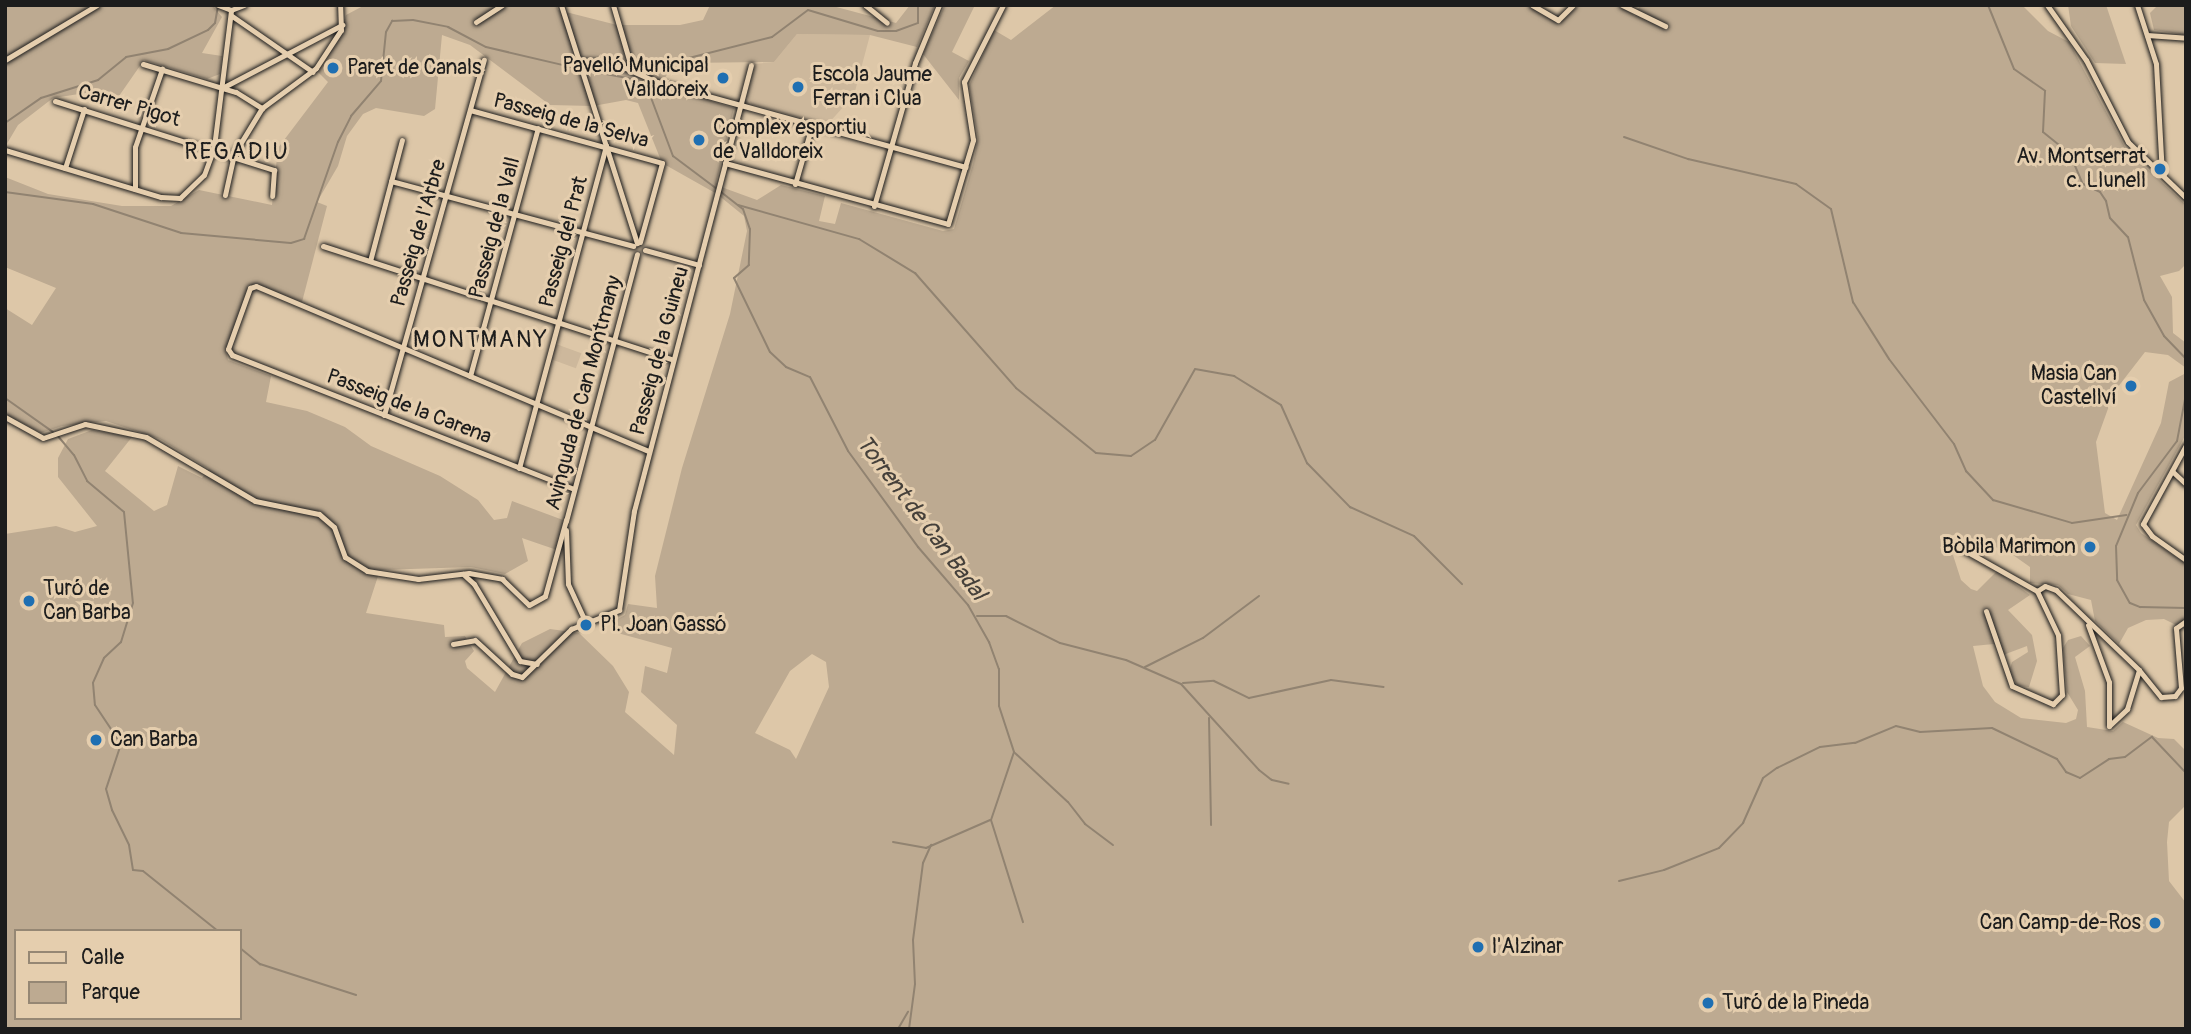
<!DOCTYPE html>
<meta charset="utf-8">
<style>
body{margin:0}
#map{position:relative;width:2191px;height:1034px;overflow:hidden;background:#ddc7a8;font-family:Pangolin,sans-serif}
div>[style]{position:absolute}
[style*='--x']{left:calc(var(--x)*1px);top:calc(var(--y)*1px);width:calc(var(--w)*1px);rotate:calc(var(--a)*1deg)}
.built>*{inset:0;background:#cdb89c;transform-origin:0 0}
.green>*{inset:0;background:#bdaa91}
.stream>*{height:2px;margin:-1px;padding:0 1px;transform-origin:1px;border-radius:1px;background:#918371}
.roads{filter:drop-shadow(0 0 2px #1c1c1c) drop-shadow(0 0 2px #1c1c1c)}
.minor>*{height:5px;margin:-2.5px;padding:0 2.5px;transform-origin:2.5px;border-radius:2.5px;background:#e5ceae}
.dots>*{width:19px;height:19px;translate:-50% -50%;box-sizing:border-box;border:4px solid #e5ceae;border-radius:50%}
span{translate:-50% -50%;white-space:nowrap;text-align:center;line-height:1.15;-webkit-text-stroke:6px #e5ceae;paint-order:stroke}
.poi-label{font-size:21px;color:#1c1c1c}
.right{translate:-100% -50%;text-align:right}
.left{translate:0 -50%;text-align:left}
.street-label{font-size:21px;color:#1c1c1c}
.neighbourhood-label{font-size:23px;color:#1c1c1c;letter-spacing:2px}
.water-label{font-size:23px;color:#45403a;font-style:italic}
.frame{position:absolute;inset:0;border:7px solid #1c1c1c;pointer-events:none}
.legend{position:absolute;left:14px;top:929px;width:228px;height:91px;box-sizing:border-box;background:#e5ceae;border:2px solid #958774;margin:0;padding:9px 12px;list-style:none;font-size:21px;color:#1c1c1c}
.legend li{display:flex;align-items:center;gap:14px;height:35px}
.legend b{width:35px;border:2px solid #958774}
</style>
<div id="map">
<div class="built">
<i style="clip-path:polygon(797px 34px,870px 35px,854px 95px,827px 125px,751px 104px,747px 96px,755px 64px,774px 62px)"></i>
<i style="left:556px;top:344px;width:27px;height:16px;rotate:20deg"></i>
</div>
<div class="green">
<i style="clip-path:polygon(5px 5px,212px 5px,222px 17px,202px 53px,222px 56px,220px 74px,207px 79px,144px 60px,119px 96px,105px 90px,53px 98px,18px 125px,5px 147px)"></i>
<i style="clip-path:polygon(evenodd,365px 5px,556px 5px,558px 10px,617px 25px,680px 25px,703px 20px,710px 5px,829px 5px,896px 23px,910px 5px,935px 5px,917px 47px,870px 35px,797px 34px,774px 62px,684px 63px,668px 73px,660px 86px,734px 108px,716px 183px,724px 188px,757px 200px,781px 185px,825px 196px,819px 221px,835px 224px,841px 203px,943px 231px,954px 229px,973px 164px,978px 138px,969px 86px,994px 30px,1011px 40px,1056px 5px,1528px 5px,1559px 24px,1579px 5px,1619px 5px,1635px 16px,1640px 5px,2022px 5px,2048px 31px,2069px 42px,2126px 149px,2186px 205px,2186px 264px,2179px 271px,2160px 276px,2172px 297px,2173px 333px,2186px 343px,2186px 368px,2168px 355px,2145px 352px,2114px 392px,2096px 442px,2105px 513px,2117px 520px,2161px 423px,2169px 382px,2186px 373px,2185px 436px,2136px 525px,2141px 533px,2186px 564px,2186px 630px,2164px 619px,2146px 620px,2128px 628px,2119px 644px,2095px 621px,2091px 600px,2068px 594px,2058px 585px,2030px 583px,2030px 567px,2013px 555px,1982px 541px,1971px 547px,1960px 541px,1954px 543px,1953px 555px,1961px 580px,1971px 589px,1977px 591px,1997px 571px,2030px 595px,2008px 610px,2032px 635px,2037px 661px,2029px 687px,2018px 686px,2009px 672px,2012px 662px,2028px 652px,2027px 646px,2003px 655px,1994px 644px,1973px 646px,1983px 686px,1995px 702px,2021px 718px,2066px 723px,2076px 719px,2078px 710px,2067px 692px,2063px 648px,2068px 640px,2081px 636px,2090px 646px,2075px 657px,2085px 691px,2087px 727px,2113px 731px,2123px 722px,2158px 738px,2174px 739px,2184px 749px,2186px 805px,2169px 822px,2167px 842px,2169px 881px,2186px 903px,2186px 1029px,5px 1029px,5px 534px,56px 526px,75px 532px,97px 526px,58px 477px,58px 458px,68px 439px,92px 430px,132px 437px,105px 471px,154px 511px,167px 505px,178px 466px,202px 478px,209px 469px,160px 439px,106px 421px,62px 426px,41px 433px,5px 414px,5px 308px,32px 325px,56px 288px,5px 267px,5px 177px,48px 194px,122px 206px,171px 206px,199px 190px,272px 205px,278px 148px,328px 82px,317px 71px,338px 41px,346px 15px,365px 5px,442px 35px,470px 45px,550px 105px,593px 106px,626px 100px,638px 103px,662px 163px,717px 194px,744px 216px,747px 231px,730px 314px,682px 468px,655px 576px,657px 608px,628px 604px,625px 615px,612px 622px,614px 632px,672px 648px,667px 673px,645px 666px,641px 692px,677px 725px,674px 755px,625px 712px,629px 692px,613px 666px,579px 633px,550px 629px,522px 643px,495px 692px,467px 668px,465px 661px,474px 651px,465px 636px,445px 637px,444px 625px,366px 613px,380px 570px,471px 567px,505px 574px,528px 561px,522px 538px,557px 550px,563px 520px,512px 501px,507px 518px,494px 520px,478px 500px,440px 476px,371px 446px,345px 427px,307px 411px,266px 402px,271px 376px,228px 360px,226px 351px,249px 285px,302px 302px,327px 206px,317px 202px,338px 166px,347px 136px,363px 114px,376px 108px,424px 116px,435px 109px,442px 35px,365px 5px,812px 654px,826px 662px,829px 687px,796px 759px,790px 750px,755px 733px,790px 671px,812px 654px,365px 5px,16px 931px,240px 931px,240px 1018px,16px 1018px,16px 931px)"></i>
<i style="clip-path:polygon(959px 5px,975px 5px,952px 52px,969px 61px,959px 78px,959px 100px,923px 54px,944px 7px)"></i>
<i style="clip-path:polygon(2068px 5px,2106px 5px,2126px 64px,2095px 63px,2071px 26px)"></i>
<i style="clip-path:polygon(2158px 5px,2186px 5px,2186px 35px,2154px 30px,2150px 13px)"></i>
</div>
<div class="stream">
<i style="--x:1988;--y:5;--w:69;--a:67.9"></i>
<i style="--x:2014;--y:69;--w:38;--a:35"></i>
<i style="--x:2045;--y:91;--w:41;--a:92.8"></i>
<i style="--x:2043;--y:132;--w:35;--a:39"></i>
<i style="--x:2070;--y:154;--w:33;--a:67"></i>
<i style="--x:2083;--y:184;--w:19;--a:25"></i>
<i style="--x:2100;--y:192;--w:11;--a:56"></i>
<i style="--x:2106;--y:201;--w:17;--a:77"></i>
<i style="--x:2110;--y:218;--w:26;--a:47"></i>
<i style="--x:2128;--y:237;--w:65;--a:75.7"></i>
<i style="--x:2144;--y:300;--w:41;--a:60.9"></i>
<i style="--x:2164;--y:336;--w:32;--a:46"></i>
<i style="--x:585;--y:70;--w:48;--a:10.8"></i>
<i style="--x:632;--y:79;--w:17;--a:28"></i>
<i style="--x:647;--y:87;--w:74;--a:69.4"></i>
<i style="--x:673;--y:156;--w:55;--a:36.9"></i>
<i style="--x:650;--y:76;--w:35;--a:-27"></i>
<i style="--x:681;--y:60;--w:94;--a:-14.2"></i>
<i style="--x:772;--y:37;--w:45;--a:-36.9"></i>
<i style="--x:808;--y:10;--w:73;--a:16.7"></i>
<i style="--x:878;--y:31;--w:18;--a:0"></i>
<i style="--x:896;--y:31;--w:23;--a:-20"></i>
<i style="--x:918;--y:23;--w:18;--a:-90"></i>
<i style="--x:5;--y:123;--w:44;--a:-34.8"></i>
<i style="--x:41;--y:98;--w:60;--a:-17.5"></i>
<i style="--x:98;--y:80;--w:36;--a:-39"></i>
<i style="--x:126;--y:57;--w:43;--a:-10.8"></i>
<i style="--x:168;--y:49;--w:44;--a:-25.4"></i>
<i style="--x:208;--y:30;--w:10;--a:-45"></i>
<i style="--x:215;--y:23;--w:17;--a:-80"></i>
<i style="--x:1624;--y:137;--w:68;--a:19"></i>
<i style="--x:1688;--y:159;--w:111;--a:13"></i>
<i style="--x:1796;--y:184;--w:43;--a:35.5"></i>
<i style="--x:1831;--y:209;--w:96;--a:76.7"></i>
<i style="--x:1853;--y:302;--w:67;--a:57.7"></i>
<i style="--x:1889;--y:359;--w:107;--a:52.6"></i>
<i style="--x:1954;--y:444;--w:30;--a:66"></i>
<i style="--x:1966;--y:471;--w:40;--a:47"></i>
<i style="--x:1993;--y:500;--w:82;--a:16.2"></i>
<i style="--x:2072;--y:523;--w:55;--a:-8.4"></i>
<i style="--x:5;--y:192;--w:89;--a:7.8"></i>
<i style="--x:93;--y:204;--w:93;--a:18.2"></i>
<i style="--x:181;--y:233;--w:110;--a:5.2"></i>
<i style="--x:291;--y:243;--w:14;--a:-17"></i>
<i style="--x:304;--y:239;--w:103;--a:-70.7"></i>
<i style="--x:338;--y:142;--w:29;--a:-63"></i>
<i style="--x:351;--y:116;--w:46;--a:-49.4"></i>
<i style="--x:381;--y:81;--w:49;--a:-84.2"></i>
<i style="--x:386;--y:32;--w:13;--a:-61"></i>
<i style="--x:392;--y:21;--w:21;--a:-3"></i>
<i style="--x:413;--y:20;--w:36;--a:11"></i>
<i style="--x:448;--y:27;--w:43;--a:27.8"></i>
<i style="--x:486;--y:47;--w:97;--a:13.2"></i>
<i style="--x:721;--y:192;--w:28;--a:38"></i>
<i style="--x:743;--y:209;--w:21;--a:71"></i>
<i style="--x:750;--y:229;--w:36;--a:92"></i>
<i style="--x:749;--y:265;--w:20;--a:139"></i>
<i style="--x:734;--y:278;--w:82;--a:64.1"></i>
<i style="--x:770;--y:352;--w:22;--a:43"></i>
<i style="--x:786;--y:367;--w:26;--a:23"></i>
<i style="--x:810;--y:377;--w:83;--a:62.8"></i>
<i style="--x:848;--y:451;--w:119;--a:53.9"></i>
<i style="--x:918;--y:547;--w:77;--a:49.2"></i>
<i style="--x:968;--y:605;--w:43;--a:60.4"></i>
<i style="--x:989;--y:642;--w:29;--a:70"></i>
<i style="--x:999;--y:669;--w:37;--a:90"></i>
<i style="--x:999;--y:706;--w:48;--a:71.9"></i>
<i style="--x:1014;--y:752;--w:72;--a:108.7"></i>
<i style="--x:991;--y:820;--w:107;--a:72.6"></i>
<i style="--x:738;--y:205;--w:126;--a:15.7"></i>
<i style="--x:859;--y:239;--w:66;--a:31.3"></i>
<i style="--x:915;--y:273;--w:153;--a:48.7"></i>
<i style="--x:1016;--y:388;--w:103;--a:39.1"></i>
<i style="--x:1096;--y:453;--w:35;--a:5"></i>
<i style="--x:1131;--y:456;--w:29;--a:-34"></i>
<i style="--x:1155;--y:440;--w:81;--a:-60.6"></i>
<i style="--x:1195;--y:369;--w:40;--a:10"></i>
<i style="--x:1234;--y:376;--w:55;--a:31.7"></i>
<i style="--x:1281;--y:405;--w:64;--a:65.9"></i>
<i style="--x:1307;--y:463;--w:62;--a:45.7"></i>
<i style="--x:1350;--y:507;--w:70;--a:24.4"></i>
<i style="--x:1414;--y:536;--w:68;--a:45"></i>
<i style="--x:2186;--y:394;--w:48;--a:100.8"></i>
<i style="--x:2177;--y:441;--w:65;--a:126.9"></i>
<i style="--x:2138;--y:493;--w:57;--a:112.5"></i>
<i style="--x:2116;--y:546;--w:34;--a:88"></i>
<i style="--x:2117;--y:580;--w:26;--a:61"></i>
<i style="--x:2130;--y:603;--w:11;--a:22"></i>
<i style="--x:2140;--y:607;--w:46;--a:1.2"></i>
<i style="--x:5;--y:398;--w:59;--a:35.3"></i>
<i style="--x:57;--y:435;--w:26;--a:50"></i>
<i style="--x:74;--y:455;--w:29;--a:63"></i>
<i style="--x:87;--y:481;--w:48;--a:40"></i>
<i style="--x:124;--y:512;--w:91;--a:84.4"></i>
<i style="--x:133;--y:603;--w:41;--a:107.1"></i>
<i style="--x:121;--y:642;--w:23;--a:137"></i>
<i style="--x:104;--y:658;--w:27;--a:114"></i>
<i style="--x:93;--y:683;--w:22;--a:85"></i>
<i style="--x:95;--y:705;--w:47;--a:56.3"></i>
<i style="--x:121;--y:744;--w:47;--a:108.4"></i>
<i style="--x:106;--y:789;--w:22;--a:74"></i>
<i style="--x:112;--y:810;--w:39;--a:64"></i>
<i style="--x:129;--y:845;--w:25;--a:81"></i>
<i style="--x:133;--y:870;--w:10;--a:6"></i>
<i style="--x:143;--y:871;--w:96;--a:38.7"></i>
<i style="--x:977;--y:616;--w:29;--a:0"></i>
<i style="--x:1006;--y:616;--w:60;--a:26.6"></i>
<i style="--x:1060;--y:643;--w:68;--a:14.4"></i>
<i style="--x:1126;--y:660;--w:60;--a:23.6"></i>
<i style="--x:1181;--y:684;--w:116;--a:47.8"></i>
<i style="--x:1259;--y:770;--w:16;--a:38"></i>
<i style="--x:1272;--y:780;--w:17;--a:13"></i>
<i style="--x:1145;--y:667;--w:65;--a:-26.6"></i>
<i style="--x:1203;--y:638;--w:70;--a:-36.9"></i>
<i style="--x:1183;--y:683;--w:31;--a:-4"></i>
<i style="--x:1214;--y:681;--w:39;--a:26"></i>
<i style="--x:1249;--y:698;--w:84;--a:-12.4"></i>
<i style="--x:1331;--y:680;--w:53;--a:7.5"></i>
<i style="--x:1209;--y:718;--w:107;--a:88.9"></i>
<i style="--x:1015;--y:753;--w:72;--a:42.8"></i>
<i style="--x:1068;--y:802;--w:28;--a:52"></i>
<i style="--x:1085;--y:824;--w:35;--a:37"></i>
<i style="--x:893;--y:842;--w:34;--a:10"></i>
<i style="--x:926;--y:848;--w:70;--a:-23.6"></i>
<i style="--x:1619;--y:881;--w:46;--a:-13.7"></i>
<i style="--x:1664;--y:870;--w:59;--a:-21.8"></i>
<i style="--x:1719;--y:848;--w:35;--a:-46"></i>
<i style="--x:1743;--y:823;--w:49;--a:-66"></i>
<i style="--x:1763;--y:778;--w:17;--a:-36"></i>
<i style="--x:1777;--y:768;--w:48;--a:-26"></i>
<i style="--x:1820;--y:747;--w:35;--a:-7"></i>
<i style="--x:1855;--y:743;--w:44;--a:-22.5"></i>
<i style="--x:1896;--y:726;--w:25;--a:14"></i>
<i style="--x:1920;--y:732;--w:72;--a:-3.2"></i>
<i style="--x:1992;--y:728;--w:72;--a:25.5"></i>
<i style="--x:2057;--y:759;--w:16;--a:55"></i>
<i style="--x:2066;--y:772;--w:15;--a:23"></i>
<i style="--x:2080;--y:778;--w:35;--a:-33"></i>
<i style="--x:2109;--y:759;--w:16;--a:-7"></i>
<i style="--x:2125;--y:757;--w:34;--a:-37"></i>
<i style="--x:2152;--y:737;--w:50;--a:46.6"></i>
<i style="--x:240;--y:948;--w:26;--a:39"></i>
<i style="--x:260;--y:964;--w:101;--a:17.9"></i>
<i style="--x:898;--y:1029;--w:20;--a:-60"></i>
<i style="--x:909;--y:1029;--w:45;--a:-82.4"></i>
<i style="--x:915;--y:984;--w:44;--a:-92.6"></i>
<i style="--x:913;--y:940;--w:78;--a:-82.6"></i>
<i style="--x:923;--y:863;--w:20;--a:-66"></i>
</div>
<div class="roads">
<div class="minor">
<i style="--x:218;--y:5;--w:14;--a:21"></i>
<i style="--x:561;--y:5;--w:250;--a:72.3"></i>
<i style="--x:613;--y:5;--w:68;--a:73.7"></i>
<i style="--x:865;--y:5;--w:28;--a:39"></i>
<i style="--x:1532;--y:5;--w:30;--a:30"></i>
<i style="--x:1558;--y:20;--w:21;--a:-45"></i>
<i style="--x:1622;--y:5;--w:48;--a:26"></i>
<i style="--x:2047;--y:5;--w:67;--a:54.7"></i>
<i style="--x:2086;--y:60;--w:92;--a:62.9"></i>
<i style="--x:2128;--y:142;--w:81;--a:44"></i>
<i style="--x:2137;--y:5;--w:62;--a:72.1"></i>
<i style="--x:2156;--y:64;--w:110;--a:86.9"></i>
<i style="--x:231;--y:10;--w:14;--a:-21"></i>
<i style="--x:232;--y:16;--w:98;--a:34.7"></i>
<i style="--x:476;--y:22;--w:31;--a:-33"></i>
<i style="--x:2147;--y:35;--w:39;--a:4"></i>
<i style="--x:5;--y:60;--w:107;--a:-30.9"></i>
<i style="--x:579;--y:61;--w:35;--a:3"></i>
<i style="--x:614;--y:63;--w:47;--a:23.8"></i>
<i style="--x:657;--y:82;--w:320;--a:15.4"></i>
<i style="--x:143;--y:64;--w:97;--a:16.8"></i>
<i style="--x:236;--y:92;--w:31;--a:32"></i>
<i style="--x:222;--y:88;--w:136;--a:-27.7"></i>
<i style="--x:55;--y:101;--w:230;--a:17.5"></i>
<i style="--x:274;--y:170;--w:26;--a:94"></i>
<i style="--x:470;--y:110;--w:199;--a:15.4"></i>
<i style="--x:662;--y:163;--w:82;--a:105.6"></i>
<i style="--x:5;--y:150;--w:163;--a:16.8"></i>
<i style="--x:161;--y:197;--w:19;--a:3"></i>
<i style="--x:180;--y:198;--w:33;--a:-44"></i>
<i style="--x:204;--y:175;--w:30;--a:-70"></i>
<i style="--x:214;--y:147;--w:138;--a:-82.9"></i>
<i style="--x:725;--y:163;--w:231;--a:15.3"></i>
<i style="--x:948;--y:224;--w:88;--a:-73.4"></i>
<i style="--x:973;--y:140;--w:59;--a:-98.8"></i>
<i style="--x:964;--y:82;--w:86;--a:-63.1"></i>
<i style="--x:65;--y:168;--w:62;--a:-72.1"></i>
<i style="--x:391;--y:181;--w:251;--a:15"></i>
<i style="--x:795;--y:184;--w:61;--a:-73.9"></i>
<i style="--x:135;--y:189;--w:42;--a:-90"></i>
<i style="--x:135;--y:147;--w:83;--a:-70.9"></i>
<i style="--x:225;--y:195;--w:42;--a:-77.6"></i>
<i style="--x:234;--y:154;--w:54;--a:-58.7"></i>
<i style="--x:262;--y:108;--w:67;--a:-36.5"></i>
<i style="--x:316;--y:68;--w:45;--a:-56.7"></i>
<i style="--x:341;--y:30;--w:25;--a:-92"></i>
<i style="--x:874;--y:206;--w:149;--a:-74"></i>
<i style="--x:915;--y:63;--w:63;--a:-67.5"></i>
<i style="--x:323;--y:246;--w:368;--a:18"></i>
<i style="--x:645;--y:250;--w:56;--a:15.5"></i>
<i style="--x:370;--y:261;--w:125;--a:-75.2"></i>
<i style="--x:470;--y:376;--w:257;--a:-74.7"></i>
<i style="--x:384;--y:415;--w:369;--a:-74.3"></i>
<i style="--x:5;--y:417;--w:43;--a:28.9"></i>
<i style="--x:43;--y:438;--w:44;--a:-18.4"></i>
<i style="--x:85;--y:424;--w:62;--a:12"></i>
<i style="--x:146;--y:437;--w:126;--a:30.4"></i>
<i style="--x:255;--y:501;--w:65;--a:11.5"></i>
<i style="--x:319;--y:514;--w:20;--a:41"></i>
<i style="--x:334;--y:527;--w:32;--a:70"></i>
<i style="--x:345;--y:557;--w:26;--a:32"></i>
<i style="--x:367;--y:571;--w:52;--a:8.9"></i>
<i style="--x:418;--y:579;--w:51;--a:-6.7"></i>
<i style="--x:469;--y:573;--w:34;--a:10"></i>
<i style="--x:502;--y:579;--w:37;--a:44"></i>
<i style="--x:529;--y:605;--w:18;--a:-29"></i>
<i style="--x:545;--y:596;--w:79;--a:-74.6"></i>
<i style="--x:2186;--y:445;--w:90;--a:118.6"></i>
<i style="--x:2143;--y:524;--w:15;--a:53"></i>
<i style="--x:2152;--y:536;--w:42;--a:35.2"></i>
<i style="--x:519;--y:468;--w:334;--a:-74.9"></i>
<i style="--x:2172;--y:471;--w:19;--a:43"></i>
<i style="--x:574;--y:489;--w:367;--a:-158.6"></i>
<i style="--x:232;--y:355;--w:7;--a:-124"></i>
<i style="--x:228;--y:349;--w:65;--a:-70.2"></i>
<i style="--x:250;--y:288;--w:6;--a:-18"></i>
<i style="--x:256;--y:286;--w:426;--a:22.8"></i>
<i style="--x:566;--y:521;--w:276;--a:-75.1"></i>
<i style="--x:566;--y:530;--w:54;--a:87.9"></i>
<i style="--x:568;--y:584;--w:41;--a:65.3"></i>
<i style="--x:1957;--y:546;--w:92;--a:29.4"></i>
<i style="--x:463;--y:574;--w:15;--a:42"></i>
<i style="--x:474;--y:584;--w:90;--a:59.1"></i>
<i style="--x:520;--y:661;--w:17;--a:10"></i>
<i style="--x:2037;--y:591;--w:9;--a:-32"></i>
<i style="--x:2045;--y:586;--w:12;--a:20"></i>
<i style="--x:2056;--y:590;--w:115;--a:43.9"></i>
<i style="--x:2139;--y:670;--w:35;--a:51"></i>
<i style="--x:2161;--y:697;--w:14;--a:-4"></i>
<i style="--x:2175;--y:696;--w:10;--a:-53"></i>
<i style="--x:2181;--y:688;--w:60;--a:-94.8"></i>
<i style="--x:2176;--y:628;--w:12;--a:-35"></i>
<i style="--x:1986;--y:611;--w:79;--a:70.9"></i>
<i style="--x:2012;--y:686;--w:45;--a:23.7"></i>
<i style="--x:2053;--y:704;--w:13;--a:-45"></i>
<i style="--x:2062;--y:695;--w:60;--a:-93.8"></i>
<i style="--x:2058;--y:635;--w:49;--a:-115.5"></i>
<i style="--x:2088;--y:625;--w:61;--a:69.8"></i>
<i style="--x:2109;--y:682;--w:44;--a:90"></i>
<i style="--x:2109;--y:726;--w:25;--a:-43"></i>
<i style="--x:2127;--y:709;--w:41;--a:-72.9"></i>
<i style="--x:453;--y:644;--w:22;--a:-10"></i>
<i style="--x:475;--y:640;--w:50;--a:42.6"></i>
<i style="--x:512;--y:674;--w:10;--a:17"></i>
<i style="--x:522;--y:677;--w:69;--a:-44.4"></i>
<i style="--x:571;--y:629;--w:52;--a:-21.6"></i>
<i style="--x:619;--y:610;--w:100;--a:-81.4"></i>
<i style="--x:634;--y:511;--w:461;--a:-75.3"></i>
</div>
</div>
<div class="dots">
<i style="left:333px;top:68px;background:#1f6fb2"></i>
<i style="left:723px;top:78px;background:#1f6fb2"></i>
<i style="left:798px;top:87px;background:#1f6fb2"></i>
<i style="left:699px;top:140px;background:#1f6fb2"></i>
<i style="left:2160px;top:169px;background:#1f6fb2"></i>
<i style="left:2131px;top:386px;background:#1f6fb2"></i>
<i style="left:2090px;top:547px;background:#1f6fb2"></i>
<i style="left:29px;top:601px;background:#1f6fb2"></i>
<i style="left:586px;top:625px;background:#1f6fb2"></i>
<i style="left:96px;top:740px;background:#1f6fb2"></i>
<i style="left:2155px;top:923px;background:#1f6fb2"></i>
<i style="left:1478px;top:947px;background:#1f6fb2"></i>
<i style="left:1708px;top:1003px;background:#1f6fb2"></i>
</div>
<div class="poi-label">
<span class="right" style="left:709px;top:78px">Pavelló Municipal<br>Valldoreix</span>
<span class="left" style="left:347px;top:68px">Paret de Canals</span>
<span class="left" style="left:812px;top:87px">Escola Jaume<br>Ferran i Clua</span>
<span class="left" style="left:713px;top:140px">Complex esportiu<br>de Valldoreix</span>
<span class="right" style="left:2146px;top:169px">Av. Montserrat<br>c. Llunell</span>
<span class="right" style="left:2117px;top:386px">Masia Can<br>Castellví</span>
<span class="right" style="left:2076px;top:547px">Bòbila Marimon</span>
<span class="left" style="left:43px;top:601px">Turó de<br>Can Barba</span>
<span class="left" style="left:600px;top:625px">Pl. Joan Gassó</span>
<span class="left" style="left:110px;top:740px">Can Barba</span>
<span class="right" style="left:2141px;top:923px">Can Camp-de-Ros</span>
<span class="left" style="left:1492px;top:947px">l'Alzinar</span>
<span class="left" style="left:1722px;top:1003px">Turó de la Pineda</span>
</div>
<div class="street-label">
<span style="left:129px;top:106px;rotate:16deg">Carrer Pigot</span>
<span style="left:571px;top:121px;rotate:15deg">Passeig de la Selva</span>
<span style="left:495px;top:228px;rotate:-75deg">Passeig de la Vall</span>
<span style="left:419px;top:233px;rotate:-74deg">Passeig de l'Arbre</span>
<span style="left:564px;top:242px;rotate:-75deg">Passeig del Prat</span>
<span style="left:660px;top:351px;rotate:-75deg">Passeig de la Guineu</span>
<span style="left:584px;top:393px;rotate:-75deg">Avinguda de Can Montmany</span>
<span style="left:409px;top:407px;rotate:21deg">Passeig de la Carena</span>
</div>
<div class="neighbourhood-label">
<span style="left:237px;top:152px">REGADIU</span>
<span style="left:481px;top:340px">MONTMANY</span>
</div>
<div class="water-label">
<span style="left:921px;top:518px;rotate:53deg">Torrent de Can Badal</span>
</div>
<div class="frame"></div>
<ul class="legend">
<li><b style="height:9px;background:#e5ceae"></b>Calle</li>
<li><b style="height:19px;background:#bdaa91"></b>Parque</li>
</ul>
</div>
